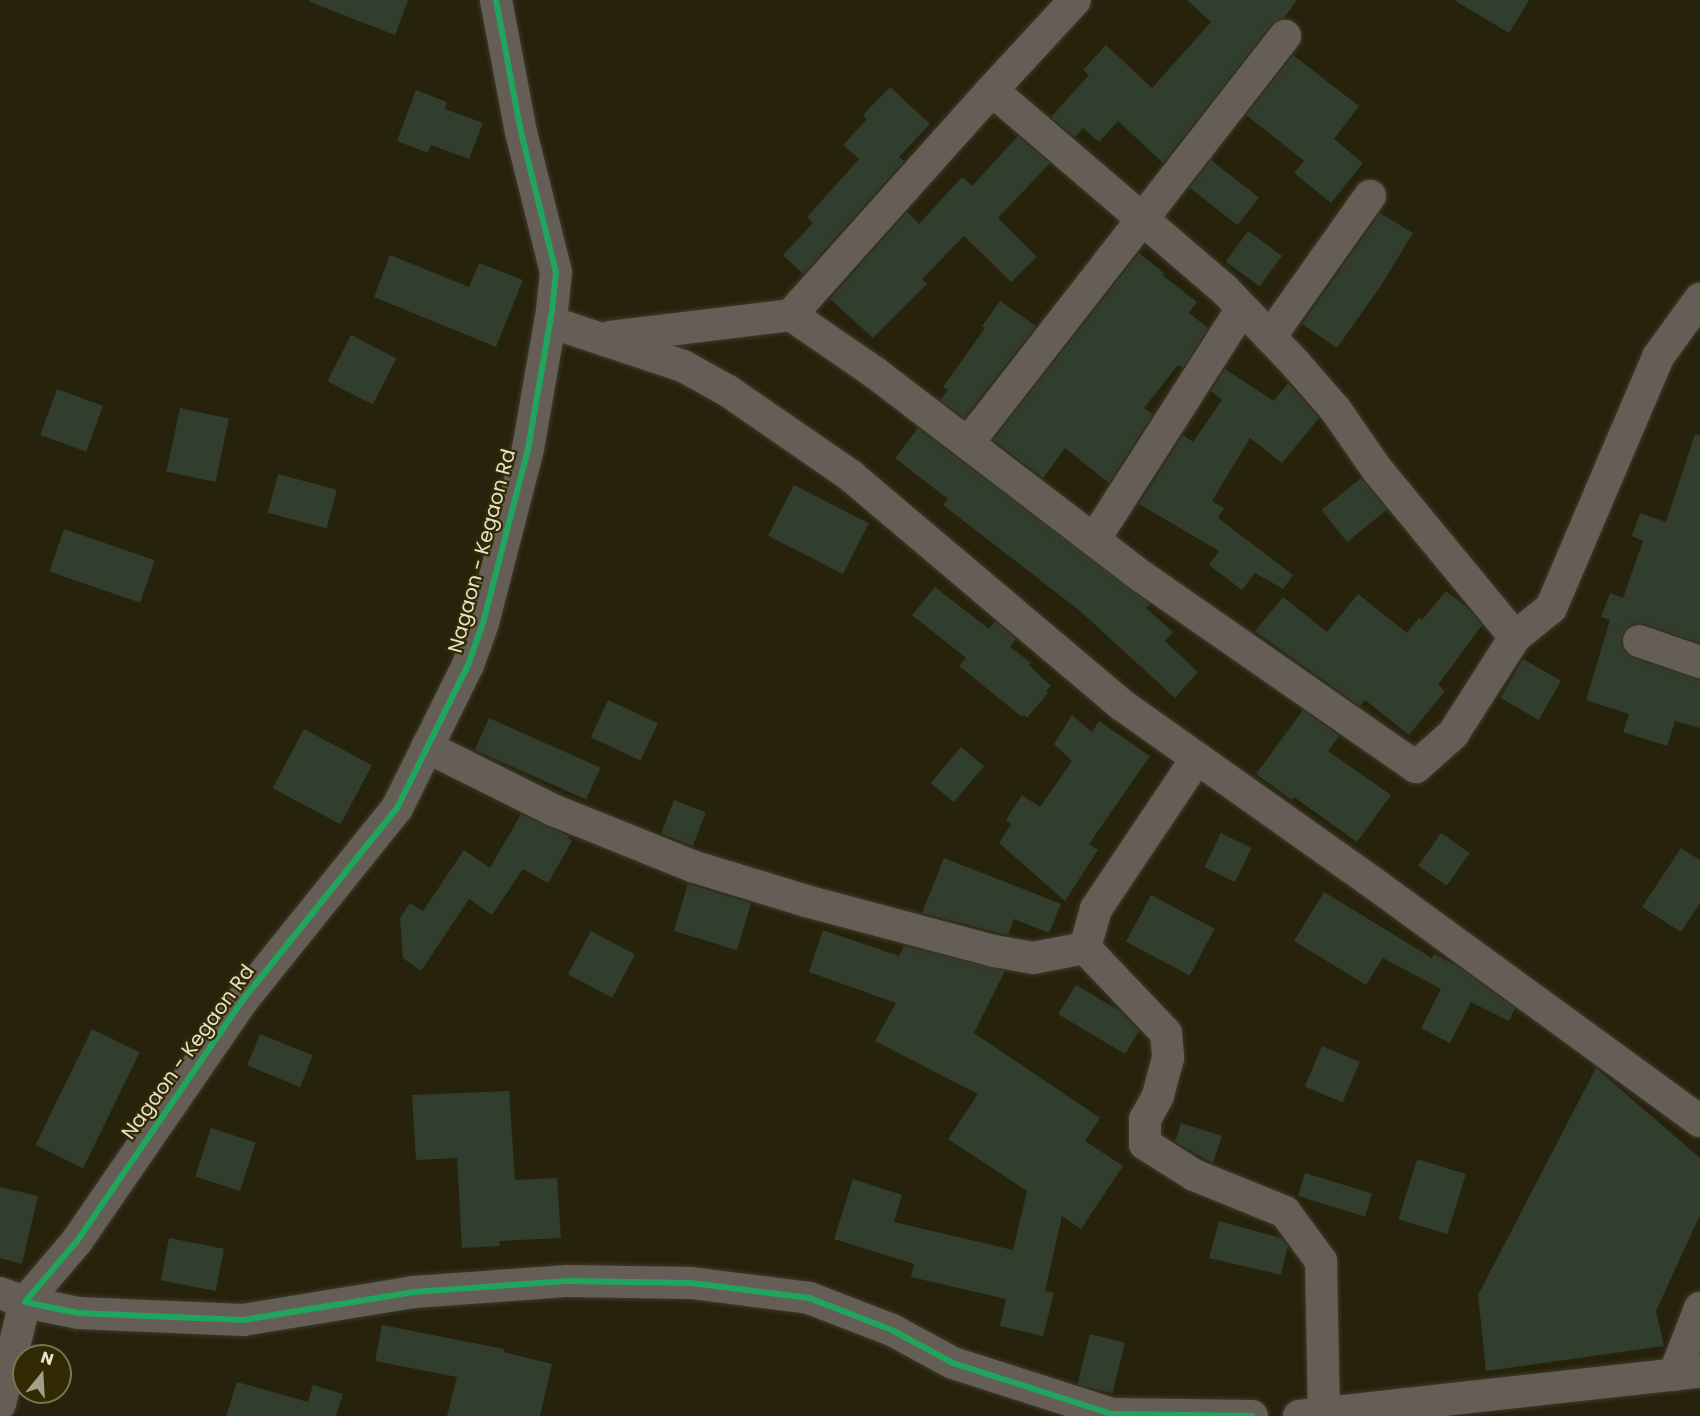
<!DOCTYPE html>
<style>
body{margin:0}
#map{position:relative;width:1700px;height:1416px;overflow:hidden;background:#26220c;font-family:Poppins,sans-serif}
div>[style]{position:absolute}
[style*='--x']{left:calc(var(--x)*1px);top:calc(var(--y)*1px);width:calc(var(--w)*1px);rotate:calc(var(--a)*1deg)}
.building>*{inset:0;background:#313e2d;transform-origin:0 0}
.roads{filter:drop-shadow(0 0 2px #3f3b2a) drop-shadow(0 0 2px #3f3b2a)}
.minor>*{height:32px;margin:-16px;padding:0 16px;transform-origin:16px;border-radius:16px;background:#655e57}
.cycleway>*{height:6px;margin:-3px;padding:0 3px;transform-origin:3px;border-radius:3px;background:#20a55d}
span{translate:-50% -50%;white-space:nowrap;text-align:center;line-height:1.15;-webkit-text-stroke:4.5px #312a02;paint-order:stroke}
.street-label{font-size:20px;color:#e6e3cd}
.north{position:absolute;left:12px;top:1344px;width:60px;height:60px;box-sizing:border-box;background:#312a02;border:2px solid #797453;border-radius:50%;rotate:18deg;font-size:16px;font-weight:700;line-height:24px;text-align:center;color:#e6e3cd}
.north::after{content:'';display:block;margin:auto;width:21px;height:27px;background:#a39f89;clip-path:polygon(50% 0,100% 100%,50% 72%,0 100%)}
</style>
<div id="map">
<div class="building">
<i style="clip-path:polygon(310px 0,408px 0,395px 35px,310px 2px)"></i>
<i style="clip-path:polygon(1187px 0,1297px 0,1283px 19px,1271px 25px,1163px 163px,1118px 121px,1099px 142px,1083px 128px,1075px 137px,1051px 117px,1089px 75px,1083px 70px,1106px 45px,1152px 88px,1211px 22px)"></i>
<i style="clip-path:polygon(1454px 0,1529px 0,1509px 33px)"></i>
<i style="clip-path:polygon(1293px 55px,1359px 106px,1334px 139px,1363px 163px,1331px 203px,1294px 173px,1304px 161px,1246px 115px)"></i>
<i style="clip-path:polygon(890px 87px,930px 124px,899px 157px,904px 161px,803px 274px,783px 255px,813px 223px,807px 217px,859px 159px,843px 145px,867px 119px,863px 115px)"></i>
<i style="clip-path:polygon(416px 90px,447px 102px,445px 109px,483px 123px,469px 159px,431px 145px,428px 153px,397px 141px)"></i>
<i style="clip-path:polygon(1018px 136px,1050px 163px,998px 218px,1037px 257px,1011px 282px,964px 236px,922px 279px,927px 284px,873px 338px,830px 299px,907px 212px,919px 224px,962px 177px,972px 186px)"></i>
<i style="left:1211px;top:160px;width:61px;height:35px;rotate:38deg"></i>
<i style="clip-path:polygon(1380px 213px,1413px 233px,1380px 287px,1337px 348px,1302px 324px)"></i>
<i style="left:1248px;top:231px;width:42px;height:38px;rotate:36deg"></i>
<i style="clip-path:polygon(1139px 253px,1164px 273px,1162px 275px,1197px 302px,1189px 313px,1208px 328px,1183px 368px,1178px 365px,1144px 408px,1153px 414px,1109px 483px,1065px 448px,1043px 478px,993px 440px)"></i>
<i style="clip-path:polygon(390px 255px,469px 287px,479px 263px,523px 280px,496px 347px,374px 297px)"></i>
<i style="clip-path:polygon(1000px 301px,1036px 326px,964px 418px,940px 400px,948px 390px,943px 387px,985px 328px,982px 326px)"></i>
<i style="left:351px;top:335px;width:51px;height:52px;rotate:27deg"></i>
<i style="clip-path:polygon(1225px 369px,1274px 401px,1288px 383px,1319px 418px,1282px 463px,1250px 438px,1212px 501px,1224px 508px,1218px 518px,1293px 575px,1283px 589px,1255px 573px,1242px 590px,1209px 565px,1219px 551px,1139px 504px,1183px 435px,1193px 442px,1222px 400px,1211px 391px)"></i>
<i style="left:57px;top:389px;width:49px;height:49px;rotate:20deg"></i>
<i style="left:180px;top:408px;width:50px;height:65px;rotate:12deg"></i>
<i style="clip-path:polygon(918px 428px,1150px 604px,1146px 608px,1173px 632px,1165px 641px,1198px 672px,1175px 698px,1080px 611px,943px 505px,948px 499px,895px 458px)"></i>
<i style="clip-path:polygon(1695px 434px,1700px 435px,1700px 643px,1644px 624px,1636px 623px,1628px 627px,1622px 636px,1621px 644px,1625px 652px,1633px 658px,1700px 680px,1700px 728px,1675px 721px,1667px 746px,1623px 732px,1629px 714px,1586px 700px,1610px 620px,1601px 617px,1610px 593px,1623px 598px,1643px 541px,1632px 536px,1640px 513px,1666px 522px)"></i>
<i style="left:278px;top:474px;width:61px;height:40px;rotate:15deg"></i>
<i style="left:1361px;top:478px;width:41px;height:51px;rotate:51deg"></i>
<i style="left:794px;top:485px;width:84px;height:57px;rotate:27deg"></i>
<i style="left:64px;top:529px;width:96px;height:45px;rotate:19deg"></i>
<i style="clip-path:polygon(935px 587px,989px 629px,995px 621px,1016px 639px,1010px 647px,1031px 663px,1029px 665px,1051px 686px,1046px 691px,1048px 693px,1027px 718px,1024px 715px,1022px 717px,959px 666px,966px 658px,912px 615px)"></i>
<i style="clip-path:polygon(1446px 591px,1468px 608px,1482px 625px,1438px 685px,1445px 691px,1409px 735px,1365px 700px,1360px 706px,1255px 631px,1283px 597px,1327px 632px,1358px 594px,1407px 633px,1419px 618px,1422px 620px)"></i>
<i style="left:1523px;top:659px;width:44px;height:45px;rotate:30deg"></i>
<i style="left:608px;top:700px;width:55px;height:41px;rotate:25deg"></i>
<i style="clip-path:polygon(1303px 710px,1339px 736px,1328px 751px,1391px 795px,1357px 842px,1294px 797px,1292px 800px,1256px 774px)"></i>
<i style="clip-path:polygon(1072px 715px,1092px 732px,1099px 721px,1150px 756px,1089px 844px,1098px 850px,1065px 901px,999px 843px,1011px 824px,1006px 820px,1022px 795px,1040px 807px,1072px 761px,1054px 744px)"></i>
<i style="left:489px;top:718px;width:122px;height:35px;rotate:24deg"></i>
<i style="left:304px;top:729px;width:77px;height:67px;rotate:28deg"></i>
<i style="left:961px;top:747px;width:30px;height:47px;rotate:40deg"></i>
<i style="left:674px;top:800px;width:34px;height:36px;rotate:21deg"></i>
<i style="clip-path:polygon(521px 814px,569px 836px,568px 838px,572px 841px,548px 883px,523px 869px,492px 915px,469px 899px,421px 971px,403px 958px,400px 918px,410px 903px,423px 911px,464px 850px,490px 868px)"></i>
<i style="left:1221px;top:833px;width:34px;height:38px;rotate:26deg"></i>
<i style="left:1441px;top:833px;width:35px;height:40px;rotate:35deg"></i>
<i style="clip-path:polygon(1681px 848px,1700px 860px,1700px 903px,1681px 932px,1642px 907px)"></i>
<i style="clip-path:polygon(944px 858px,1061px 904px,1049px 933px,1014px 919px,1008px 935px,922px 913px)"></i>
<i style="left:688px;top:884px;width:66px;height:49px;rotate:17deg"></i>
<i style="clip-path:polygon(1324px 892px,1432px 958px,1434px 954px,1459px 967px,1515px 1008px,1509px 1021px,1471px 1002px,1450px 1043px,1421px 1028px,1441px 989px,1383px 958px,1366px 985px,1294px 941px)"></i>
<i style="left:1151px;top:895px;width:72px;height:53px;rotate:28deg"></i>
<i style="clip-path:polygon(823px 930px,899px 956px,904px 946px,1005px 971px,974px 1033px,1100px 1118px,1085px 1141px,1123px 1166px,1081px 1229px,1062px 1216px,1045px 1291px,1054px 1293px,1043px 1336px,1000px 1326px,1006px 1299px,911px 1277px,914px 1264px,834px 1239px,853px 1179px,902px 1195px,894px 1222px,1013px 1250px,1027px 1191px,948px 1139px,978px 1094px,875px 1041px,896px 1003px,809px 972px)"></i>
<i style="left:591px;top:931px;width:50px;height:49px;rotate:28deg"></i>
<i style="clip-path:polygon(1076px 985px,1120px 1011px,1139px 1031px,1125px 1054px,1058px 1014px)"></i>
<i style="left:92px;top:1029px;width:53px;height:129px;rotate:26deg"></i>
<i style="left:260px;top:1034px;width:57px;height:34px;rotate:22deg"></i>
<i style="left:1322px;top:1046px;width:41px;height:44px;rotate:23deg"></i>
<i style="clip-path:polygon(1596px 1068px,1700px 1158px,1700px 1215px,1656px 1311px,1664px 1346px,1486px 1371px,1478px 1295px)"></i>
<i style="clip-path:polygon(509px 1091px,515px 1180px,557px 1178px,561px 1238px,499px 1241px,500px 1246px,462px 1248px,457px 1158px,416px 1160px,412px 1095px)"></i>
<i style="clip-path:polygon(1181px 1123px,1222px 1136px,1213px 1163px,1175px 1142px)"></i>
<i style="left:211px;top:1128px;width:47px;height:51px;rotate:18deg"></i>
<i style="left:1417px;top:1159px;width:51px;height:63px;rotate:17deg"></i>
<i style="left:1305px;top:1173px;width:70px;height:24px;rotate:17deg"></i>
<i style="clip-path:polygon(0 1187px,38px 1196px,22px 1264px,0 1258px)"></i>
<i style="clip-path:polygon(1219px 1221px,1281px 1238px,1288px 1246px,1281px 1275px,1209px 1258px)"></i>
<i style="left:169px;top:1238px;width:56px;height:43px;rotate:11deg"></i>
<i style="clip-path:polygon(382px 1325px,504px 1349px,504px 1352px,552px 1364px,540px 1416px,447px 1416px,457px 1377px,375px 1361px)"></i>
<i style="left:1090px;top:1334px;width:36px;height:52px;rotate:14deg"></i>
<i style="clip-path:polygon(237px 1382px,308px 1402px,313px 1385px,343px 1394px,336px 1416px,226px 1416px)"></i>
</div>
<div class="roads">
<div class="minor">
<i style="--x:496;--y:0;--w:134;--a:79.3"></i>
<i style="--x:521;--y:132;--w:144;--a:76"></i>
<i style="--x:556;--y:272;--w:39;--a:96"></i>
<i style="--x:552;--y:311;--w:140;--a:99.9"></i>
<i style="--x:528;--y:449;--w:180;--a:104.5"></i>
<i style="--x:483;--y:623;--w:45;--a:109.7"></i>
<i style="--x:468;--y:665;--w:160;--a:116.4"></i>
<i style="--x:397;--y:808;--w:244;--a:128.8"></i>
<i style="--x:244;--y:998;--w:295;--a:124.5"></i>
<i style="--x:77;--y:1241;--w:80;--a:130.4"></i>
<i style="--x:25;--y:1302;--w:54;--a:11.7"></i>
<i style="--x:78;--y:1313;--w:165;--a:2.4"></i>
<i style="--x:243;--y:1320;--w:173;--a:-9.3"></i>
<i style="--x:414;--y:1292;--w:152;--a:-4.1"></i>
<i style="--x:566;--y:1281;--w:125;--a:0.9"></i>
<i style="--x:691;--y:1283;--w:119;--a:7.2"></i>
<i style="--x:809;--y:1298;--w:89;--a:21.1"></i>
<i style="--x:892;--y:1330;--w:69;--a:28.4"></i>
<i style="--x:953;--y:1363;--w:167;--a:17.8"></i>
<i style="--x:1112;--y:1414;--w:140;--a:0.8"></i>
<i style="--x:992;--y:90;--w:122;--a:-47.3"></i>
<i style="--x:550;--y:322;--w:140;--a:18.3"></i>
<i style="--x:683;--y:366;--w:51;--a:29.1"></i>
<i style="--x:728;--y:391;--w:150;--a:34.6"></i>
<i style="--x:851;--y:476;--w:355;--a:40.2"></i>
<i style="--x:1122;--y:705;--w:306;--a:35.3"></i>
<i style="--x:1372;--y:882;--w:406;--a:36.1"></i>
<i style="--x:610;--y:337;--w:182;--a:-6.9"></i>
<i style="--x:1270;--y:337;--w:173;--a:-54.7"></i>
<i style="--x:968;--y:443;--w:516;--a:-52.09"></i>
<i style="--x:1094;--y:540;--w:274;--a:-57.4"></i>
<i style="--x:1515;--y:637;--w:215;--a:-129.5"></i>
<i style="--x:1378;--y:471;--w:75;--a:-124.7"></i>
<i style="--x:1335;--y:409;--w:62;--a:-131.1"></i>
<i style="--x:1294;--y:362;--w:100;--a:-133.8"></i>
<i style="--x:1225;--y:290;--w:307;--a:-139.4"></i>
<i style="--x:992;--y:90;--w:302;--a:131.8"></i>
<i style="--x:791;--y:315;--w:101;--a:34.5"></i>
<i style="--x:874;--y:372;--w:336;--a:37.4"></i>
<i style="--x:1141;--y:576;--w:335;--a:34.8"></i>
<i style="--x:1416;--y:767;--w:50;--a:-41.7"></i>
<i style="--x:1453;--y:734;--w:115;--a:-57.4"></i>
<i style="--x:1515;--y:637;--w:46;--a:-38.9"></i>
<i style="--x:1551;--y:608;--w:273;--a:-66.9"></i>
<i style="--x:1658;--y:357;--w:72;--a:-54.1"></i>
<i style="--x:1639;--y:641;--w:65;--a:19"></i>
<i style="--x:427;--y:747;--w:141;--a:26.6"></i>
<i style="--x:553;--y:810;--w:153;--a:21.9"></i>
<i style="--x:695;--y:867;--w:116;--a:17"></i>
<i style="--x:806;--y:901;--w:195;--a:14.9"></i>
<i style="--x:994;--y:951;--w:40;--a:10"></i>
<i style="--x:1033;--y:958;--w:53;--a:-10.9"></i>
<i style="--x:1197;--y:758;--w:182;--a:123.8"></i>
<i style="--x:1096;--y:909;--w:41;--a:105.8"></i>
<i style="--x:1085;--y:948;--w:117;--a:46.4"></i>
<i style="--x:1166;--y:1033;--w:25;--a:85"></i>
<i style="--x:1168;--y:1058;--w:39;--a:105"></i>
<i style="--x:1158;--y:1096;--w:26;--a:119"></i>
<i style="--x:1145;--y:1119;--w:25;--a:90"></i>
<i style="--x:1145;--y:1144;--w:58;--a:32.3"></i>
<i style="--x:1194;--y:1175;--w:98;--a:22.1"></i>
<i style="--x:1285;--y:1212;--w:61;--a:53.7"></i>
<i style="--x:1321;--y:1261;--w:152;--a:88.9"></i>
<i style="--x:0;--y:1293;--w:27;--a:20"></i>
<i style="--x:25;--y:1302;--w:105;--a:103.8"></i>
<i style="--x:1674;--y:1375;--w:72;--a:-68.8"></i>
<i style="--x:1299;--y:1416;--w:403;--a:-6.3"></i>
</div>
</div>
<div class="cycleway">
<i style="--x:496;--y:0;--w:134;--a:79.3"></i>
<i style="--x:521;--y:132;--w:144;--a:76"></i>
<i style="--x:556;--y:272;--w:39;--a:96"></i>
<i style="--x:552;--y:311;--w:140;--a:99.9"></i>
<i style="--x:528;--y:449;--w:180;--a:104.5"></i>
<i style="--x:483;--y:623;--w:45;--a:109.7"></i>
<i style="--x:468;--y:665;--w:160;--a:116.4"></i>
<i style="--x:397;--y:808;--w:244;--a:128.8"></i>
<i style="--x:244;--y:998;--w:295;--a:124.5"></i>
<i style="--x:77;--y:1241;--w:80;--a:130.4"></i>
<i style="--x:25;--y:1302;--w:54;--a:11.7"></i>
<i style="--x:78;--y:1313;--w:165;--a:2.4"></i>
<i style="--x:243;--y:1320;--w:173;--a:-9.3"></i>
<i style="--x:414;--y:1292;--w:152;--a:-4.1"></i>
<i style="--x:566;--y:1281;--w:125;--a:0.9"></i>
<i style="--x:691;--y:1283;--w:119;--a:7.2"></i>
<i style="--x:809;--y:1298;--w:89;--a:21.1"></i>
<i style="--x:892;--y:1330;--w:69;--a:28.4"></i>
<i style="--x:953;--y:1363;--w:167;--a:17.8"></i>
<i style="--x:1112;--y:1414;--w:140;--a:0.8"></i>
</div>
<div class="street-label">
<span style="left:482px;top:551px;rotate:-75deg">Nagaon - Kegaon Rd</span>
<span style="left:188px;top:1052px;rotate:-54deg">Nagaon - Kegaon Rd</span>
</div>
<div class="north">N</div>
</div>
